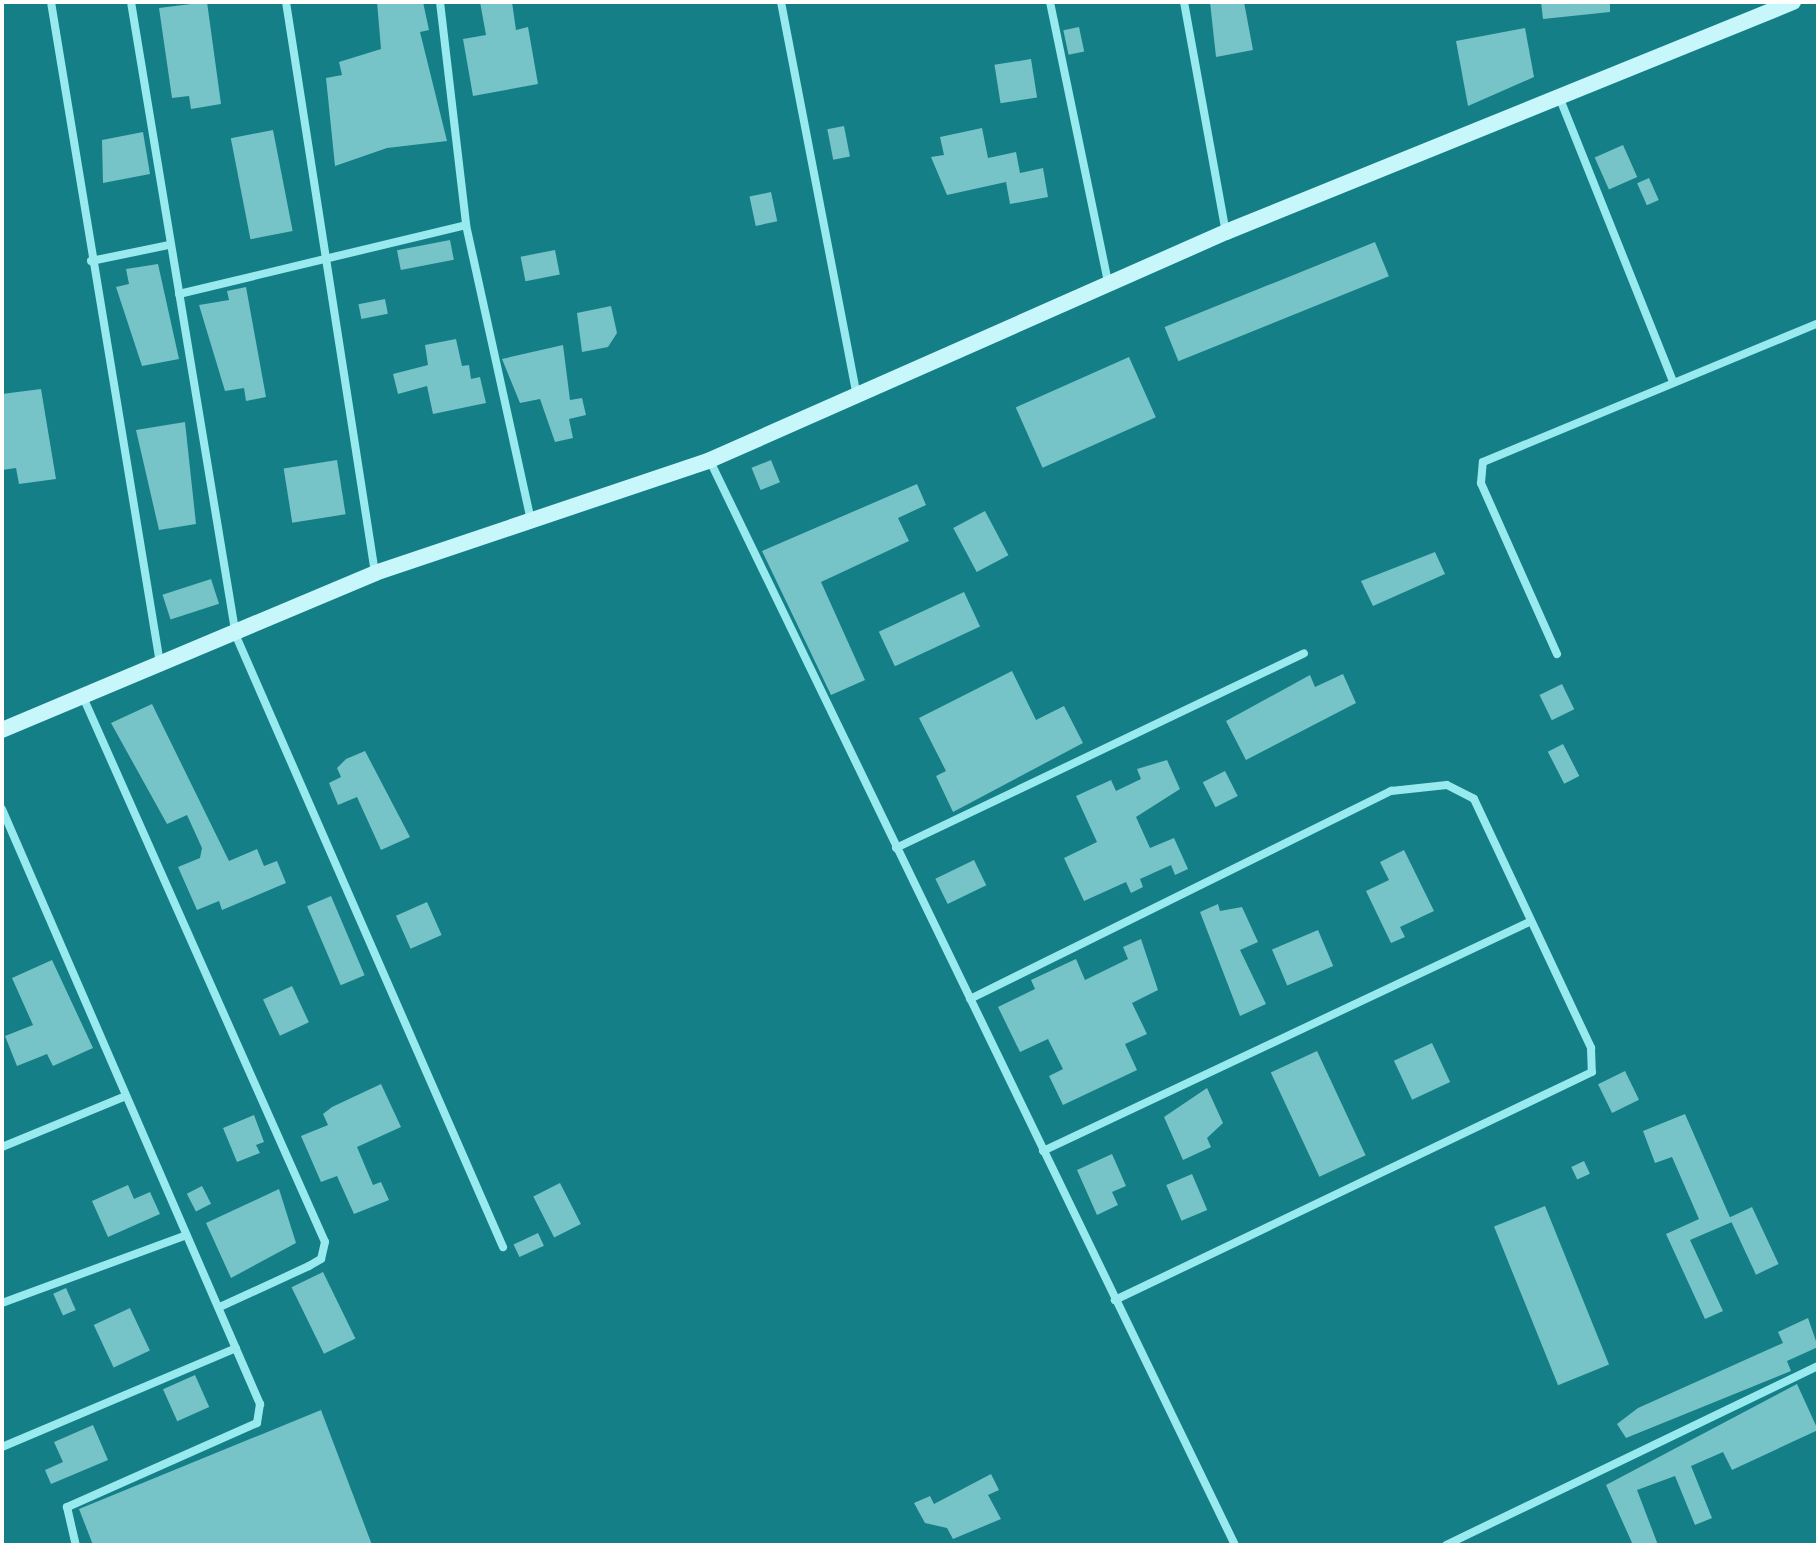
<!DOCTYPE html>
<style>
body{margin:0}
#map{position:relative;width:1820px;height:1547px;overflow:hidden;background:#147f87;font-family:Rubik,sans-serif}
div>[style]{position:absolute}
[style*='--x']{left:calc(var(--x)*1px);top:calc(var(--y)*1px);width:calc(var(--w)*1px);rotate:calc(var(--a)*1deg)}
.building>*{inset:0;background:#76c3c8;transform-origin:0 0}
.street>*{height:8px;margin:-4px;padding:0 4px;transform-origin:4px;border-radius:4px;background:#99eaef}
.secondary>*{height:16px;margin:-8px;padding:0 8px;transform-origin:8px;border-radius:8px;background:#c7f7fa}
span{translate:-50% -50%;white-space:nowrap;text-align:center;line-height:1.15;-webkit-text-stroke:8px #147f87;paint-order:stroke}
.frame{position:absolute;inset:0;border:4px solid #fff;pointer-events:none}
</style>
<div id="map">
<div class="building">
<i style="clip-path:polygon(207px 2px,221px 104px,191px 109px,189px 96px,172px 98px,159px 8px)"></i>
<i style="clip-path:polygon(377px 2px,423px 2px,429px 30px,420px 32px,447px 141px,387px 148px,335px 166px,326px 78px,342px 75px,339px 62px,381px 49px)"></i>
<i style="clip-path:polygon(480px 2px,512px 2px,516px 30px,528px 27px,538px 84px,473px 96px,463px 39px,486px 35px)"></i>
<i style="clip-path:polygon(1210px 2px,1244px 2px,1253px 50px,1216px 57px)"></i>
<i style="clip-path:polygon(1541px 2px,1610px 2px,1610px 12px,1543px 19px)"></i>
<i style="left:1079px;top:27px;width:25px;height:16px;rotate:78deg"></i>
<i style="clip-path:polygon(1525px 28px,1534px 77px,1468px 106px,1456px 41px)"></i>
<i style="left:1031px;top:59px;width:39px;height:37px;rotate:81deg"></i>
<i style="left:844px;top:126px;width:31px;height:17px;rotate:79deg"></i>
<i style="clip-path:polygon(982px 128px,988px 158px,1016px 152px,1020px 173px,1043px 168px,1048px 197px,1010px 204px,1006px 182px,947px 195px,931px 157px,944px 155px,940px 137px)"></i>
<i style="left:273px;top:130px;width:103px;height:43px;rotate:79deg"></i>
<i style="clip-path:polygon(143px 132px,150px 174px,103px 183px,102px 140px)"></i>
<i style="left:1623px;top:145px;width:35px;height:31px;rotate:66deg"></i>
<i style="left:1649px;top:178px;width:24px;height:13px;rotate:66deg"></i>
<i style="left:771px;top:192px;width:30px;height:22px;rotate:78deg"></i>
<i style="left:450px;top:240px;width:20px;height:54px;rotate:79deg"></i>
<i style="left:1375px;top:242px;width:37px;height:227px;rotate:68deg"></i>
<i style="left:555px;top:250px;width:25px;height:35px;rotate:79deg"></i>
<i style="clip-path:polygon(158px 264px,179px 359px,142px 366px,116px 287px,129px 284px,126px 269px)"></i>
<i style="clip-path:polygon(246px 287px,266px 397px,246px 401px,244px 388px,225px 391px,199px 305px,229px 300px,227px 291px)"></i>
<i style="left:385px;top:299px;width:15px;height:27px;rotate:79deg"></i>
<i style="clip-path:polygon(611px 306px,617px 333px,608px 347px,582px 352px,577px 313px)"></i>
<i style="clip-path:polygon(456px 339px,462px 366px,469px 365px,471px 379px,480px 377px,486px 403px,433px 414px,427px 386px,398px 394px,393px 374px,428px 365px,425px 345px)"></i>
<i style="clip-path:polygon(563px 345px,570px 400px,582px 398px,586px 415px,569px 419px,573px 438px,555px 442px,540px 399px,520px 403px,502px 359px)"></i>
<i style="left:1129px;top:357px;width:66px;height:124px;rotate:66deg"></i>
<i style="clip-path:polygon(41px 389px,56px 479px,19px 484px,16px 468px,2px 470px,2px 394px)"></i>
<i style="clip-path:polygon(185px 422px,196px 524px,159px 530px,136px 430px)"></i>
<i style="left:337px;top:460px;width:55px;height:54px;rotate:81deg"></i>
<i style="left:771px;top:460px;width:24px;height:21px;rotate:68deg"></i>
<i style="clip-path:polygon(917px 484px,926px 505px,898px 518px,909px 541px,821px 582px,865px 680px,831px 695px,762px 551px)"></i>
<i style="left:985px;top:511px;width:50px;height:36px;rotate:62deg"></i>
<i style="clip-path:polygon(1435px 552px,1445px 574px,1373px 606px,1361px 581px)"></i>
<i style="left:211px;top:579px;width:26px;height:51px;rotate:72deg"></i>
<i style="left:964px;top:592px;width:38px;height:94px;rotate:65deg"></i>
<i style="clip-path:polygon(1012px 671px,1036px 720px,1064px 706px,1083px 743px,953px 812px,936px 776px,946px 771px,919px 718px)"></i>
<i style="clip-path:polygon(1343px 674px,1356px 703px,1246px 760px,1226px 721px,1310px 675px,1315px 687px)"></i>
<i style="left:1562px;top:684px;width:28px;height:25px;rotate:64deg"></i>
<i style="clip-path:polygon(152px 704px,229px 861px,257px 849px,264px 866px,277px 861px,286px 883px,222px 910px,219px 901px,197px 910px,178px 867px,200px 858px,202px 848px,187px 815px,167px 824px,111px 723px)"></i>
<i style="left:1563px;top:744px;width:36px;height:17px;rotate:63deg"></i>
<i style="clip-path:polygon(365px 751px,410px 837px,381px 850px,357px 797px,338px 805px,329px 783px,341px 777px,337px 768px,346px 759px)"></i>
<i style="clip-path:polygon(1167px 760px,1180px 789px,1136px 817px,1150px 848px,1174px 838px,1188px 869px,1175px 875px,1171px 865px,1140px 879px,1143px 887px,1131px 893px,1126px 882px,1084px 901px,1064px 858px,1097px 842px,1076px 796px,1111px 780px,1116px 791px,1141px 779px,1137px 769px)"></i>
<i style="left:1225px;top:771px;width:28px;height:25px;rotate:63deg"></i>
<i style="clip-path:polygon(1404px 850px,1434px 911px,1400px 927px,1405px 937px,1391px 943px,1366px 891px,1389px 880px,1380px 862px)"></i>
<i style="left:974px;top:860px;width:28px;height:43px;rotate:64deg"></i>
<i style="left:331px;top:896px;width:86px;height:26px;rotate:67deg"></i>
<i style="left:427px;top:902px;width:36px;height:34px;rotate:66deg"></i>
<i style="clip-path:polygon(1218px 904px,1220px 911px,1242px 907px,1258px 942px,1240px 950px,1266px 1004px,1240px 1016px,1200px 912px)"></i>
<i style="left:1318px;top:930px;width:39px;height:50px;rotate:67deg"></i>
<i style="clip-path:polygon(1141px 939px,1158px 990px,1132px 1003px,1147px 1034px,1125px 1044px,1137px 1070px,1063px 1105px,1049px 1076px,1063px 1069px,1048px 1039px,1020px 1052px,998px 1007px,1035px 989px,1031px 980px,1076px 959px,1085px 980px,1128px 959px,1123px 947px)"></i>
<i style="clip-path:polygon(52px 960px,93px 1048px,53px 1066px,47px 1054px,17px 1066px,5px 1036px,33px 1025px,12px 978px)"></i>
<i style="left:292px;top:986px;width:40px;height:32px;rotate:65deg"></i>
<i style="left:1432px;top:1043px;width:43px;height:42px;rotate:65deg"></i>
<i style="left:1317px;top:1051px;width:115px;height:51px;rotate:65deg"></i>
<i style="left:1625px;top:1071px;width:32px;height:30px;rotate:64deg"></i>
<i style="clip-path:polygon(381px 1084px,401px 1127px,357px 1147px,373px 1185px,381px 1182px,389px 1200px,354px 1214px,337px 1176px,321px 1182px,301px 1136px,328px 1125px,323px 1114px,332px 1107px)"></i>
<i style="clip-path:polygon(1207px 1088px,1223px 1123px,1207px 1138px,1211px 1147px,1183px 1160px,1164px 1117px)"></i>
<i style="clip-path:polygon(1685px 1114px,1732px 1222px,1690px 1240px,1723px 1311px,1705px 1319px,1666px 1234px,1699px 1219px,1672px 1157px,1655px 1163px,1643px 1131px)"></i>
<i style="clip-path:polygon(254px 1115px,264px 1142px,256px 1145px,260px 1153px,237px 1162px,223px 1128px)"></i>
<i style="clip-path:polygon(1112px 1154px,1126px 1186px,1112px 1192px,1118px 1205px,1097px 1215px,1077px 1170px)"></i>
<i style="left:1584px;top:1161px;width:14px;height:14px;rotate:65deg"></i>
<i style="left:1192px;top:1174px;width:39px;height:28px;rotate:67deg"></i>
<i style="left:560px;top:1183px;width:46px;height:30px;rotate:63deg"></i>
<i style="clip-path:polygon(128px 1185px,134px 1199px,150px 1192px,160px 1214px,108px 1237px,92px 1201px)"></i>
<i style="left:202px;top:1186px;width:20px;height:17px;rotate:63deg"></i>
<i style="clip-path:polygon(279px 1189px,296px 1243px,231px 1278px,206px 1223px)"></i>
<i style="left:1545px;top:1206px;width:171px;height:55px;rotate:68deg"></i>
<i style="left:1752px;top:1207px;width:63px;height:25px;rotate:65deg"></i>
<i style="left:538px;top:1233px;width:14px;height:27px;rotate:65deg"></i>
<i style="left:323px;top:1272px;width:74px;height:35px;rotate:64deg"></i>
<i style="left:66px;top:1288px;width:24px;height:14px;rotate:66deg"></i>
<i style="left:130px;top:1308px;width:47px;height:40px;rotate:65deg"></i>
<i style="clip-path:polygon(1808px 1318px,1818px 1347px,1787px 1361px,1791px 1371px,1626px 1438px,1617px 1424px,1638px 1408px,1783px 1343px,1778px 1332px)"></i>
<i style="left:195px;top:1375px;width:35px;height:35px;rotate:66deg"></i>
<i style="clip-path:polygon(1797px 1384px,1818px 1430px,1732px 1470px,1723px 1452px,1691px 1466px,1712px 1518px,1695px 1525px,1675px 1476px,1637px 1490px,1658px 1545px,1633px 1545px,1606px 1485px)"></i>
<i style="clip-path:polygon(321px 1410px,372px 1545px,93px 1545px,79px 1509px)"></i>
<i style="clip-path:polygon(93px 1425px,108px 1460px,51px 1484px,45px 1470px,63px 1462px,54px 1442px)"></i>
<i style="clip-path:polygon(991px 1474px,999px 1490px,988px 1495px,1001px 1519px,953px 1539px,947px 1528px,925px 1523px,914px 1503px,930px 1496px,934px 1504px)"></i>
</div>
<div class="street">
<i style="--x:51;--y:2;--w:670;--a:80.64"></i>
<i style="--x:131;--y:2;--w:643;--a:80.6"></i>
<i style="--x:236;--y:636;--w:667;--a:66.4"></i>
<i style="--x:286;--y:2;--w:578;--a:81.14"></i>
<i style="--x:440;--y:2;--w:225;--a:83.3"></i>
<i style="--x:466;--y:225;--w:299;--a:77.6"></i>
<i style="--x:781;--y:2;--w:402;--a:79.1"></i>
<i style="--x:1050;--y:2;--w:287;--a:78.3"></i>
<i style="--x:1184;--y:2;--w:234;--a:79.7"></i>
<i style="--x:1560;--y:99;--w:304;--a:68.2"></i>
<i style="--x:91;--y:261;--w:80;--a:-11.6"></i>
<i style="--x:179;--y:294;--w:295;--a:-13.5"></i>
<i style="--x:710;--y:461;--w:1204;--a:64.16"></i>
<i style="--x:1557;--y:654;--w:187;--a:-114"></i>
<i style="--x:1481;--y:483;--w:21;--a:-85"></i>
<i style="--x:1483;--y:462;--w:363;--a:-22.5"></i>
<i style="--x:83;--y:697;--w:596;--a:66.06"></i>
<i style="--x:325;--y:1242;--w:17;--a:103"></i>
<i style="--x:321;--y:1259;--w:14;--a:150"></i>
<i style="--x:309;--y:1266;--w:98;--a:155.3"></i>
<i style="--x:2;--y:809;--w:649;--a:66.56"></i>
<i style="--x:260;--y:1404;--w:19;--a:99"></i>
<i style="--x:257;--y:1423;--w:208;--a:156.1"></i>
<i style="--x:67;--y:1507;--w:39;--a:77"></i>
<i style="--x:896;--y:848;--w:452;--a:-25.5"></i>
<i style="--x:970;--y:999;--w:470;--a:-26.3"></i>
<i style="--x:1391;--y:791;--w:56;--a:-6.1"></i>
<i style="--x:1447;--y:785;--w:30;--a:27"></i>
<i style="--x:1474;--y:799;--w:275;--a:64.8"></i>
<i style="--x:1591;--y:1048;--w:24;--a:88"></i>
<i style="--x:1592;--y:1072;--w:529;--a:154.45"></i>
<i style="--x:2;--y:1147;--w:134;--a:-22.4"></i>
<i style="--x:1043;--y:1151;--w:535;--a:-25.22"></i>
<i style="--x:2;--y:1303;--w:194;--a:-20.2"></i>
<i style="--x:2;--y:1447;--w:254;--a:-22.9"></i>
<i style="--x:1446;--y:1545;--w:413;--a:-25.7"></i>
</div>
<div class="secondary">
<i style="--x:2;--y:730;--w:405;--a:-22.8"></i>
<i style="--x:375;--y:573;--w:354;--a:-18.6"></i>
<i style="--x:710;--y:460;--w:564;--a:-23.84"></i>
<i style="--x:1226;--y:232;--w:612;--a:-22.08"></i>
</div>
<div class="frame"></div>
</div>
